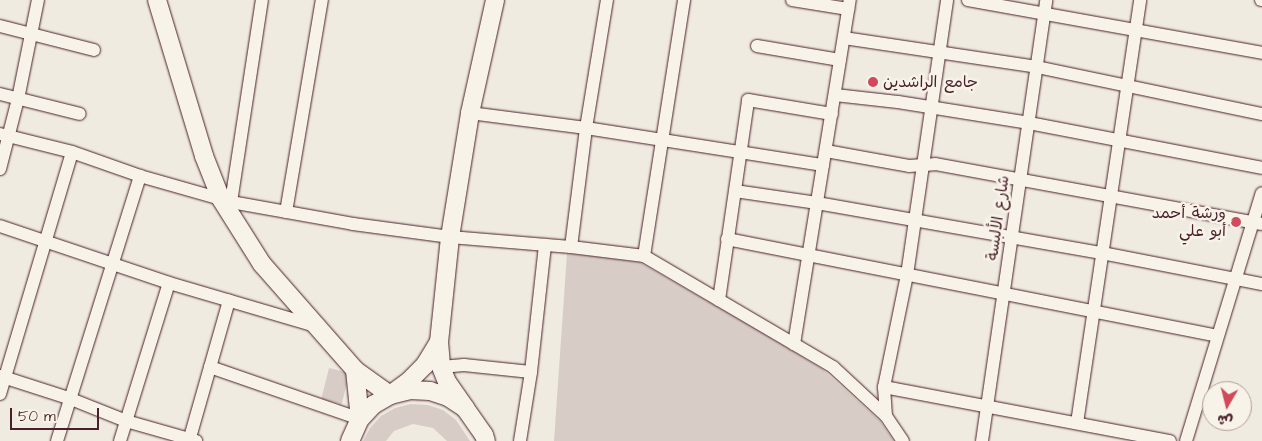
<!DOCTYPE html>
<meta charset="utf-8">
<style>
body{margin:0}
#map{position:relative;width:1262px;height:441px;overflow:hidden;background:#f0ebe0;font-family:"Architects Daughter","Playpen Sans Arabic",sans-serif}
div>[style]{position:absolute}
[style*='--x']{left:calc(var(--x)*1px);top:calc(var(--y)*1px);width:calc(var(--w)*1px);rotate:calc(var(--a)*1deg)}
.green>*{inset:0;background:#d8cdc6;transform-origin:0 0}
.roads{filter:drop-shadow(0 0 1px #4a1f2b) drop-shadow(0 0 1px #4a1f2b)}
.minor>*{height:12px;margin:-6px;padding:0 6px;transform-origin:6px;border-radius:6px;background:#f7f3e8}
.secondary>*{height:18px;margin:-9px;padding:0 9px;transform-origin:9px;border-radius:9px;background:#f7f3e8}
.dots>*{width:14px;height:14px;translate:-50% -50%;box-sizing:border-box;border:2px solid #f7f3e8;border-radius:50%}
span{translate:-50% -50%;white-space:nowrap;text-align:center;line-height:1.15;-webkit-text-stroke:5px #f7f3e8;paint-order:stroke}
.poi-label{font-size:16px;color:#4a1f2b}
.left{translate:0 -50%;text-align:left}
.right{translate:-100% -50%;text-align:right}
.street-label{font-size:16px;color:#4a1f2b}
.north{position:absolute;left:1202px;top:381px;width:50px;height:50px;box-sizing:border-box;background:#f7f3e8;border:1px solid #b29e9c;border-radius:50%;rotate:188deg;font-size:14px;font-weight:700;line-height:20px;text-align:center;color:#4a1f2b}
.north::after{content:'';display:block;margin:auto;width:18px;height:22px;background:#d1495b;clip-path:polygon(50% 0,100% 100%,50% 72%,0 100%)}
.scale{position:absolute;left:10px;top:408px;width:89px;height:22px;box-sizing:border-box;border:2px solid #4a1f2b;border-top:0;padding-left:6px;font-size:15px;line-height:18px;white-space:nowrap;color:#4a1f2b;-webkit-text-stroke:4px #f7f3e8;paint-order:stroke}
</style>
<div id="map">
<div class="green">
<i style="clip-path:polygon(567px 253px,639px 262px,739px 319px,821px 368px,880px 421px,894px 441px,554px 441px)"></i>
<i style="left:329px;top:368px;width:21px;height:32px;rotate:14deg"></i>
<i style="clip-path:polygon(411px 404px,428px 405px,443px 410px,456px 420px,470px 441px,447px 441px,433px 428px,413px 424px,394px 431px,386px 441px,363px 441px,370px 428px,381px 416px,395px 408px)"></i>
</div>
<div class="roads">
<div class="minor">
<i style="--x:792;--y:0;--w:57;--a:9.1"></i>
<i style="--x:968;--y:0;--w:299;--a:10.2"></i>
<i style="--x:1261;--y:0;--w:1;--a:0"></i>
<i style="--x:0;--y:26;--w:97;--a:14.3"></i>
<i style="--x:844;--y:38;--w:195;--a:8.5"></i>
<i style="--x:1037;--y:67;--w:230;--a:11.8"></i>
<i style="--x:757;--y:46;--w:84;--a:9.6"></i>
<i style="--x:0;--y:94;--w:82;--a:14"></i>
<i style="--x:835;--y:95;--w:63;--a:6.3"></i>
<i style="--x:898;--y:102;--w:133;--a:9.1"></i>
<i style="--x:1029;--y:123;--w:237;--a:10.9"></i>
<i style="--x:470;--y:113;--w:117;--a:7.4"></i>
<i style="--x:586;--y:128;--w:240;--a:8.9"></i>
<i style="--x:0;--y:134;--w:74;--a:14"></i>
<i style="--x:72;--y:152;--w:72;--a:19.4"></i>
<i style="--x:140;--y:176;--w:95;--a:15.9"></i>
<i style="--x:231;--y:202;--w:124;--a:10.2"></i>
<i style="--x:353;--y:224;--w:98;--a:7.6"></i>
<i style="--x:450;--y:237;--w:121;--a:4.7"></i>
<i style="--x:571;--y:247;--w:74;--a:7"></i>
<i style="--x:644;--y:256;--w:219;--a:30.4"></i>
<i style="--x:833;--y:367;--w:72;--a:42.8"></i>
<i style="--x:886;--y:416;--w:30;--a:56"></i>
<i style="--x:826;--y:151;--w:84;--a:10.2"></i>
<i style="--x:909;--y:166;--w:26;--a:-4"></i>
<i style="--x:935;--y:164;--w:332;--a:10.4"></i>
<i style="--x:0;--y:169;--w:72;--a:-75.6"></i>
<i style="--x:18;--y:99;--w:101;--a:-78.6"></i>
<i style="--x:735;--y:191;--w:83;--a:8.3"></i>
<i style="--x:817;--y:203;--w:289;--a:10"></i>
<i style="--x:1102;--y:253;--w:163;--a:11"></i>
<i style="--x:231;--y:202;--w:204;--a:-81.3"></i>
<i style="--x:286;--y:212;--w:215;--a:-80.4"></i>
<i style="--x:0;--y:226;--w:178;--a:18.6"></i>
<i style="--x:169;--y:283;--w:152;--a:16.4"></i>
<i style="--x:727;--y:239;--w:500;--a:11.18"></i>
<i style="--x:571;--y:247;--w:120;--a:-82.8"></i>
<i style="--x:586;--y:128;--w:130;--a:-80.7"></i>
<i style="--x:644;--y:256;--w:259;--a:-81.1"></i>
<i style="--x:719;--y:300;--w:202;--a:-81.7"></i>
<i style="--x:748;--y:100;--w:85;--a:9.5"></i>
<i style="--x:794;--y:344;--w:349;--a:-80.8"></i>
<i style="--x:210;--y:367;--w:159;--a:19.1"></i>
<i style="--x:441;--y:367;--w:23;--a:-5"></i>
<i style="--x:464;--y:365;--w:67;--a:6"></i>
<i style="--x:0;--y:376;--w:75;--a:17.9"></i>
<i style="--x:71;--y:399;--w:59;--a:21.8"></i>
<i style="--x:126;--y:421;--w:73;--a:15.9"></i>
<i style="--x:884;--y:387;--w:291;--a:10.7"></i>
<i style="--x:0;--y:394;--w:252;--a:-73.4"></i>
<i style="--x:886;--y:416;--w:29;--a:-94"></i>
<i style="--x:884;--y:387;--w:114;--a:-78.4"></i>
<i style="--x:907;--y:275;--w:278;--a:-81.7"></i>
<i style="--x:1077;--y:423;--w:428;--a:-81.5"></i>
<i style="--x:57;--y:441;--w:278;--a:-72.6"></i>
<i style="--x:120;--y:441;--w:165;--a:-72.8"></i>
<i style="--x:189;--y:441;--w:146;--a:-74.1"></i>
<i style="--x:520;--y:441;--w:70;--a:-80.9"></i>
<i style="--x:531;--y:372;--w:128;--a:-83.7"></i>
<i style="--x:982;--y:441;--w:446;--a:-81.7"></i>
<i style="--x:1186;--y:441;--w:259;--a:-73"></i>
</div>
<div class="secondary">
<i style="--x:157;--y:0;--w:163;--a:73.2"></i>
<i style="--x:204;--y:156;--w:46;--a:68.4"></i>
<i style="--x:221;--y:199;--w:77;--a:57.8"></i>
<i style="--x:262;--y:264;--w:141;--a:48.7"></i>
<i style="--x:355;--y:370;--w:43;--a:35.5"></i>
<i style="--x:390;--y:395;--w:24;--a:-36"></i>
<i style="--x:409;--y:381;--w:23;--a:-45"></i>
<i style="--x:425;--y:365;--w:27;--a:-59"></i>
<i style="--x:439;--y:342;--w:25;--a:85"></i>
<i style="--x:441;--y:367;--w:16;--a:68"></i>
<i style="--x:447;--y:382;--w:32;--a:55"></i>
<i style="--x:439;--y:342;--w:106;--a:-84"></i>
<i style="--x:450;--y:237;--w:126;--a:-80.8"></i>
<i style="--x:470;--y:113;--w:116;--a:-77.5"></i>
<i style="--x:355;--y:370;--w:49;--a:84.2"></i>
<i style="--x:350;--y:441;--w:24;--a:-66"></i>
<i style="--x:360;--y:419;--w:19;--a:-47"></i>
<i style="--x:373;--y:405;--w:20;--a:-30"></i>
<i style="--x:390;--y:395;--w:21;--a:-14"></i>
<i style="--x:410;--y:390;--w:20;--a:3"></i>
<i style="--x:430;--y:391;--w:19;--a:18"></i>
<i style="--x:448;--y:397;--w:20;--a:33"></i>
<i style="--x:465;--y:408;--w:33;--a:55"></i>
<i style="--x:484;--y:435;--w:6;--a:72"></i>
</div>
</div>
<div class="dots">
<i style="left:873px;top:82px;background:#d1495b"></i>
<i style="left:1236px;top:222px;background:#d1495b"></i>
</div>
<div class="poi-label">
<span class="left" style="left:883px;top:82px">جامع الراشدين</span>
<span class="right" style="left:1226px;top:222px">ورشة أحمد<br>أبو علي</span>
</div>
<div class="street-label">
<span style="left:998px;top:218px;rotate:-82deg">شارع الألبسة</span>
</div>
<div class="north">ش</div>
<div class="scale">50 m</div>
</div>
